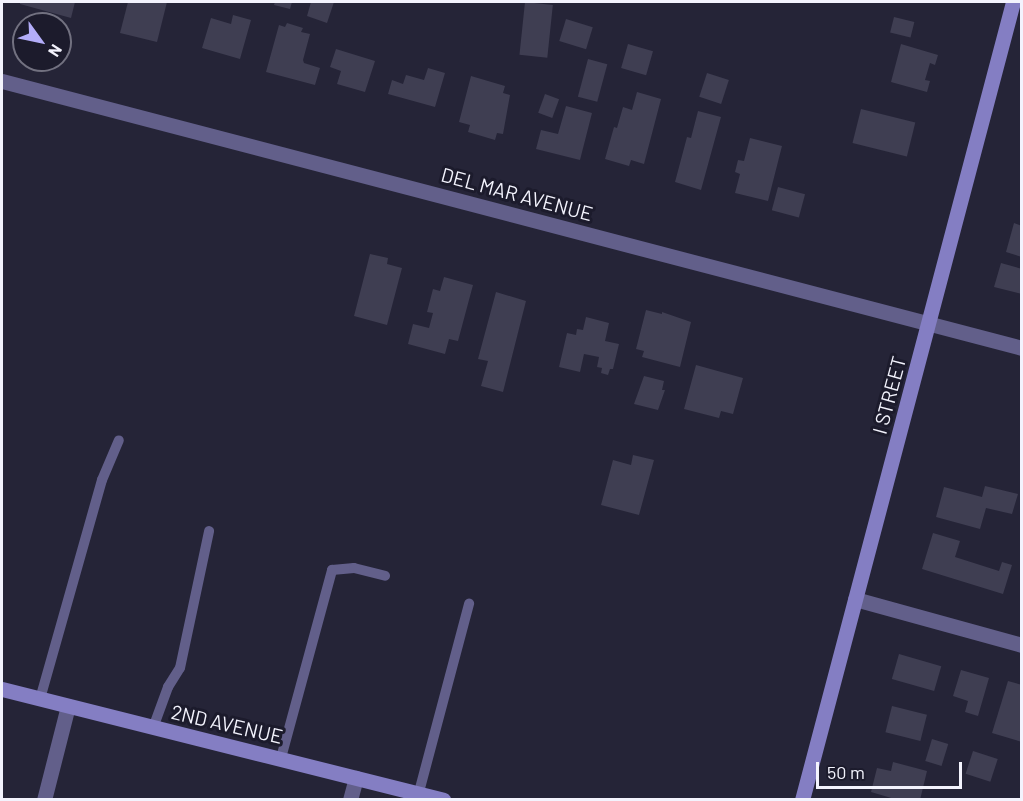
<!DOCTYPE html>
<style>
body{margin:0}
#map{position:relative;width:1023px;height:801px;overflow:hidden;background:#252437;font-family:Barlow,sans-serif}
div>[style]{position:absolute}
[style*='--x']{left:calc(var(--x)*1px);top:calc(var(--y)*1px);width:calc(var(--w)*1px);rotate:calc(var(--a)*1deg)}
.building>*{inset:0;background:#3f3e52;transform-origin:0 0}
.lane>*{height:10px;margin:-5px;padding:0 5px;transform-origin:5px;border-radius:5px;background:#625f8a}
.street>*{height:15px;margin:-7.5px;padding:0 7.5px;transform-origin:7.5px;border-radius:7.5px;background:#625f8a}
.secondary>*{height:15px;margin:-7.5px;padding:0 7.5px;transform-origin:7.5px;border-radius:7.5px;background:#847ec3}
span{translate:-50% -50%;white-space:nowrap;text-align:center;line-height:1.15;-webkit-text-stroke:6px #1c1b2c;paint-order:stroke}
.street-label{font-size:20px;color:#f3f3fd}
.frame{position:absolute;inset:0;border:3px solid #f3f3fd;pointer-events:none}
.north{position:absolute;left:12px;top:12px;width:60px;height:60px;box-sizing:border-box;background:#1c1b2c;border:2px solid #727180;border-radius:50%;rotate:123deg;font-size:16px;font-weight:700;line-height:24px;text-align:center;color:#f3f3fd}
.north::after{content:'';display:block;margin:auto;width:21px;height:27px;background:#b3adf9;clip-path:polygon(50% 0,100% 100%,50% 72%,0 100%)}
.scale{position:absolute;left:816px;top:762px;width:146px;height:27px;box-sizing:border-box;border:3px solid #f3f3fd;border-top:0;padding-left:8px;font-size:18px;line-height:21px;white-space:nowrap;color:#f3f3fd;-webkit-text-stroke:4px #1c1b2c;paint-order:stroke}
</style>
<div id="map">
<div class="building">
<i style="clip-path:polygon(20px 2px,75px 2px,71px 18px,20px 4px)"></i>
<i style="clip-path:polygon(128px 2px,167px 2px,157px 42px,120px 33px)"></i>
<i style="clip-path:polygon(275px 2px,292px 2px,290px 9px,274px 5px)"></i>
<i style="clip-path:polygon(311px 2px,334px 2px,327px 23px,307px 16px)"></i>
<i style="left:525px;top:2px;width:28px;height:53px;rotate:6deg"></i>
<i style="clip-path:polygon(233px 15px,251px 20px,240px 59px,202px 48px,211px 18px,231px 24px)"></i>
<i style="left:894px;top:17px;width:21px;height:16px;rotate:14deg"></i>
<i style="left:566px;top:19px;width:28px;height:23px;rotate:17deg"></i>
<i style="clip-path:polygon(287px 23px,303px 28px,301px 32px,310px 34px,303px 60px,304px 63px,320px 68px,315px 85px,266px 72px,279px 25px,285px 27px)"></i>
<i style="left:628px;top:44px;width:26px;height:25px;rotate:16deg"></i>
<i style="clip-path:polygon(901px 44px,938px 55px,935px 65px,930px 63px,925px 80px,930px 81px,927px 92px,891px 82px)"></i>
<i style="clip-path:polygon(336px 49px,375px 61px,365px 92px,337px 84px,341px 71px,330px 67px)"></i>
<i style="left:588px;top:59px;width:20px;height:39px;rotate:15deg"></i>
<i style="clip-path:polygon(428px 68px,445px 73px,435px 107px,388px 94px,392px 80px,403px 84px,406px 75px,424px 80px)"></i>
<i style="left:707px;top:73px;width:23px;height:25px;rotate:18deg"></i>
<i style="clip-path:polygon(471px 76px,505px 86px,503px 93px,510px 95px,503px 134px,497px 133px,495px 140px,468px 132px,470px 125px,459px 122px)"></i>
<i style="clip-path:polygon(637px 92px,661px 99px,644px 164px,631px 160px,629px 166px,605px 159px,614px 127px,617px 128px,623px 107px,632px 110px)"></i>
<i style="left:545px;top:94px;width:15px;height:20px;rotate:20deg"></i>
<i style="clip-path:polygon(566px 106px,592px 113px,580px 160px,536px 149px,541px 130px,558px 134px)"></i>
<i style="left:861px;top:109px;width:56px;height:35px;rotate:14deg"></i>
<i style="clip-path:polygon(698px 111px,721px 117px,701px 190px,675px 182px,687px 137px,691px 138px)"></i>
<i style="clip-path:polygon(750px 138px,782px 146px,768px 201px,735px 193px,740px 174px,735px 172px,738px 160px,744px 161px)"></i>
<i style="left:778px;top:187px;width:28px;height:24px;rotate:15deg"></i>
<i style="clip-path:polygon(1014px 223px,1022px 226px,1022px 257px,1006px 252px)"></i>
<i style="clip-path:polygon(370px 254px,388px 258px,387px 264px,402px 268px,387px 325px,354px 316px)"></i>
<i style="clip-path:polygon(1001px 263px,1022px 269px,1022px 294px,994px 287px)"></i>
<i style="clip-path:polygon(444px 277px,473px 285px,458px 341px,449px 339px,445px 354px,408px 344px,413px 324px,429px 328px,433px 313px,427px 312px,433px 289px,440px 291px)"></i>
<i style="clip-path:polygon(496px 292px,526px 301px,503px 392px,481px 386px,488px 361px,478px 359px)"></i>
<i style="clip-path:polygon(646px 310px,662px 314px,662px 312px,691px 322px,680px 367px,642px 357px,644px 351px,636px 349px)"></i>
<i style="clip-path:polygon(586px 317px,609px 323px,605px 341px,619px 344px,613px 369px,610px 369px,608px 375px,601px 373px,602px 368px,597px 367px,599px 357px,584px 354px,580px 372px,559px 367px,567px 333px,576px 335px,577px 329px,583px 330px)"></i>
<i style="clip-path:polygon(696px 365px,743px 378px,733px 414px,721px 411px,719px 418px,684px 409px)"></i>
<i style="clip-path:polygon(644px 376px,664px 381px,662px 390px,665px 390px,658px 410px,634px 404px)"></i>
<i style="clip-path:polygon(633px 455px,654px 460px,639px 515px,601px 505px,613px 460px,631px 465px)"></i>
<i style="clip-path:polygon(985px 486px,1018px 494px,1012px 514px,986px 508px,980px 529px,936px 517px,944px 487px,982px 497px)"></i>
<i style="clip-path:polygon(933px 533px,960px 541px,955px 557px,999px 571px,1002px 562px,1012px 565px,1003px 594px,922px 569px)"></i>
<i style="left:899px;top:654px;width:44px;height:26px;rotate:16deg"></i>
<i style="clip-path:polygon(961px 670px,989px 678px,978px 716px,965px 712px,968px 701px,953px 696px)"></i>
<i style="clip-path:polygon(1008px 681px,1022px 685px,1022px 742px,992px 733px)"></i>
<i style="left:892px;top:706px;width:36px;height:27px;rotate:14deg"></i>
<i style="left:932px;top:739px;width:17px;height:23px;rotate:17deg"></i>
<i style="left:973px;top:751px;width:26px;height:24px;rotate:18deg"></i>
<i style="clip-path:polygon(893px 762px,927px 771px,920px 800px,898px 800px,871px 792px,877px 768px,891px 771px)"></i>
</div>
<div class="lane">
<i style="--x:40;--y:699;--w:228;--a:-74.2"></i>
<i style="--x:102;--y:480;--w:43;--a:-67"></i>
<i style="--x:153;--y:728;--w:44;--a:-69.9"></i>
<i style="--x:168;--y:687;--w:22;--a:-58"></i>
<i style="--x:180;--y:668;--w:140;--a:-78"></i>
<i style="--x:281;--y:758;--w:195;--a:-74.8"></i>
<i style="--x:332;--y:570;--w:22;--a:-5"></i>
<i style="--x:354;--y:568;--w:32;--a:14"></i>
<i style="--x:419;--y:792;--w:195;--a:-75.1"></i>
</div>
<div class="street">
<i style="--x:2;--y:81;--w:1054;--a:14.67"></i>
<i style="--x:855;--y:599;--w:173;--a:15.4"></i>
<i style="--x:44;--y:800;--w:97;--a:-75.7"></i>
<i style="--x:350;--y:800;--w:23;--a:-75"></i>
</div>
<div class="secondary">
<i style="--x:2;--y:689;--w:455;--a:14.1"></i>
<i style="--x:802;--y:800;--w:825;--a:-75.19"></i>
</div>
<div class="street-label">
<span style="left:517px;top:194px;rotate:15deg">DEL MAR AVENUE</span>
<span style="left:889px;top:395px;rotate:-75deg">I STREET</span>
<span style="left:227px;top:724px;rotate:13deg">2ND AVENUE</span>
</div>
<div class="frame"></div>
<div class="north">N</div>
<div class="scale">50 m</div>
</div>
